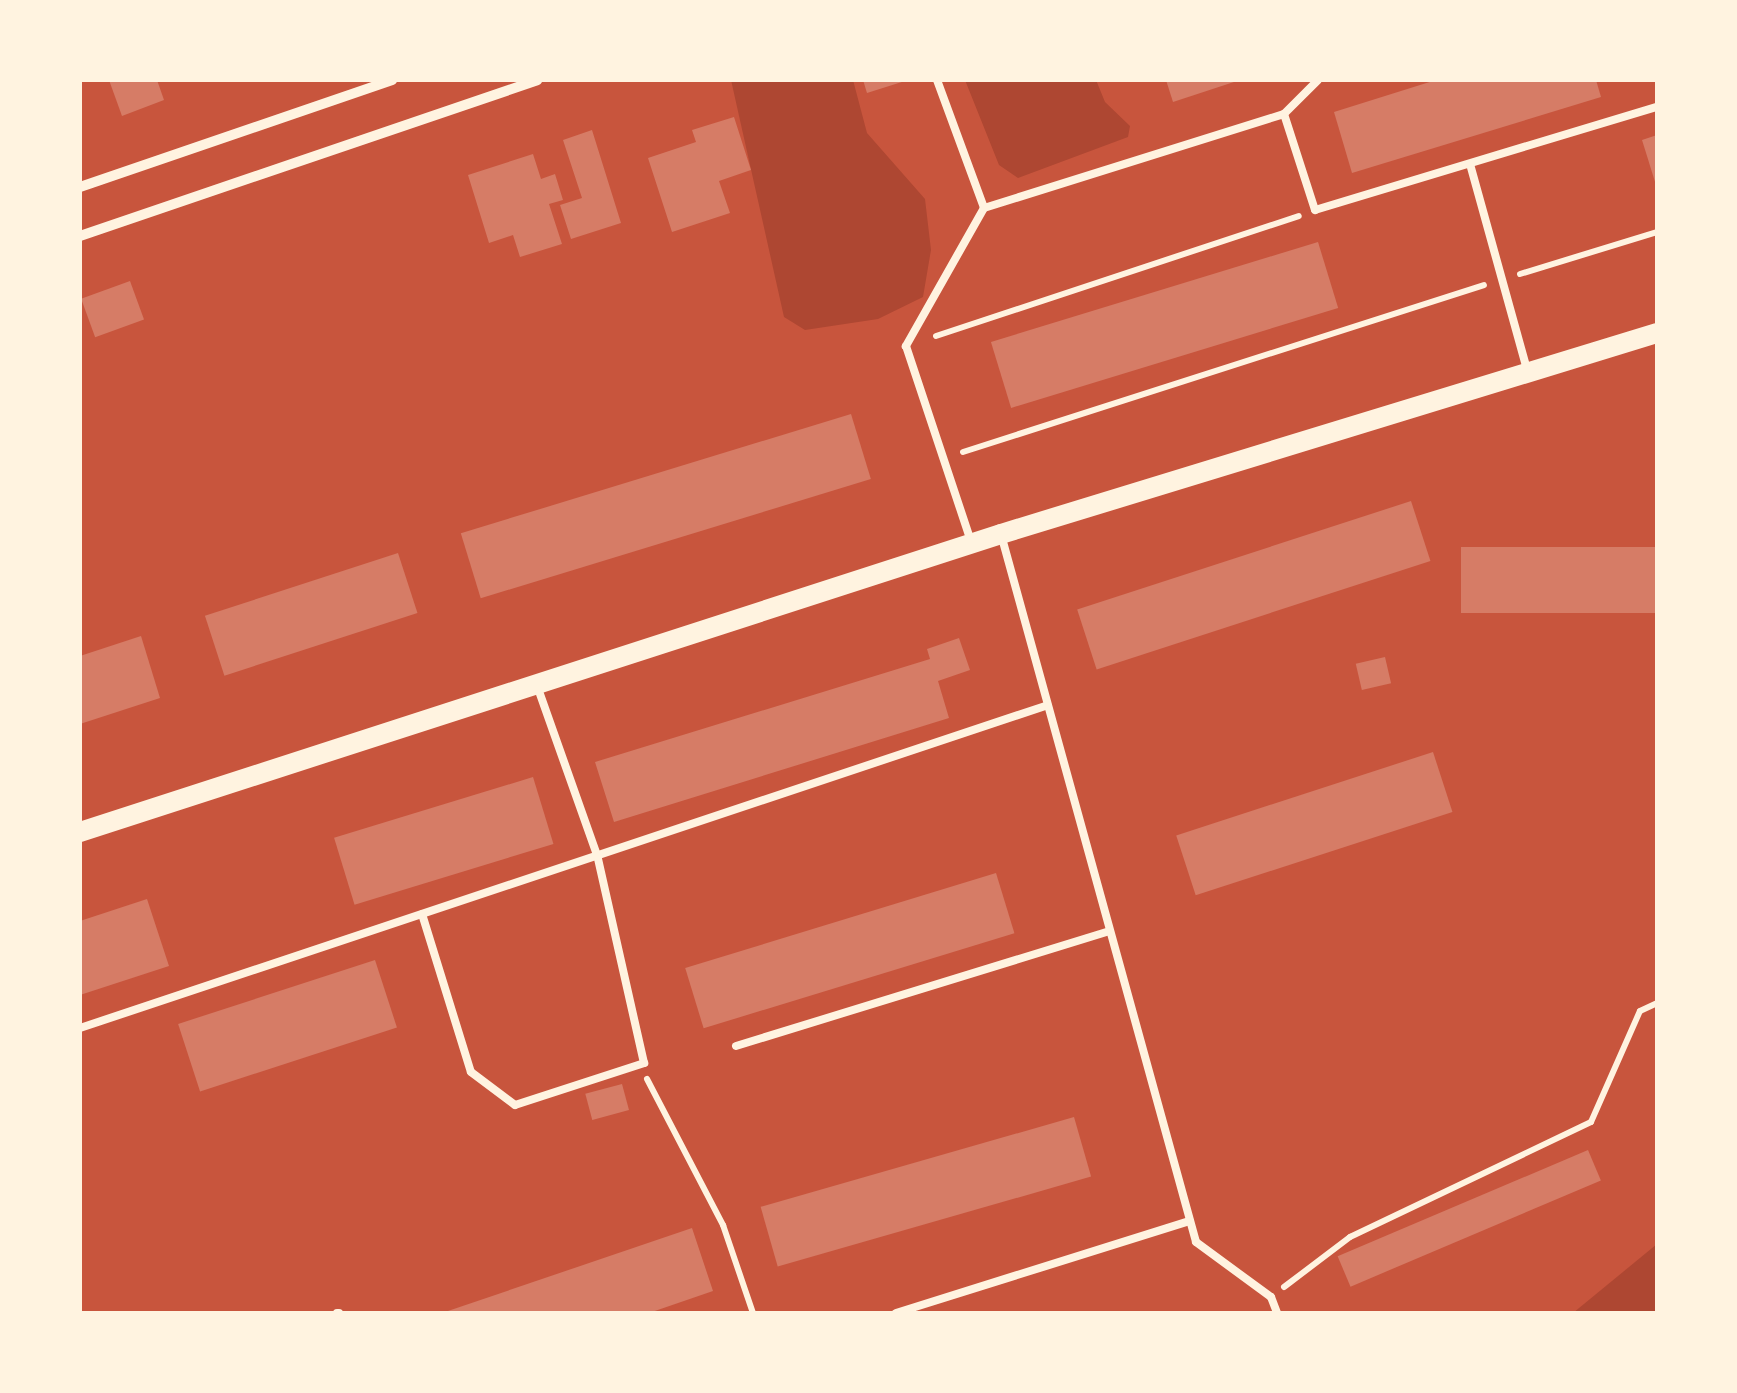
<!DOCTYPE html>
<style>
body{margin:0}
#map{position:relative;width:1737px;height:1393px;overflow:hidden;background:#c8553d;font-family:Commissioner,sans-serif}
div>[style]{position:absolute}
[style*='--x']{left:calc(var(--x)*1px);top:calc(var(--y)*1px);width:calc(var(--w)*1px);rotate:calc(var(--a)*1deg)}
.green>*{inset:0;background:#ae4732}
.building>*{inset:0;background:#d67c66;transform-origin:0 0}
.path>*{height:6px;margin:-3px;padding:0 3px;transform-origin:3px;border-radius:3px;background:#fff3e0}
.service>*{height:8px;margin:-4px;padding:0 4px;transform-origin:4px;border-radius:4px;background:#fff3e0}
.minor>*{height:10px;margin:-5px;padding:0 5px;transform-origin:5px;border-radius:5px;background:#fff3e0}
.secondary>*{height:20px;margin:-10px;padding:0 10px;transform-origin:10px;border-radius:10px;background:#fff3e0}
span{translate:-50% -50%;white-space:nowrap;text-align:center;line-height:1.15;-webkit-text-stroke:8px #fff3e0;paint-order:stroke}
.frame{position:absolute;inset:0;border:82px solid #fff3e0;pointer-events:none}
</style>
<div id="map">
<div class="green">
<i style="clip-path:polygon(731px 80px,853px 80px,867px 133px,925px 199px,931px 250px,923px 297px,878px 319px,805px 330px,784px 317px)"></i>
<i style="clip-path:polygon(965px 80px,1096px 80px,1105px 102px,1130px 126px,1128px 137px,1018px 178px,999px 165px)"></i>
<i style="clip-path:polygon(1657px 1244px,1657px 1313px,1573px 1313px)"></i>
</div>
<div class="building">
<i style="clip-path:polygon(109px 80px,157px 80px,164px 100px,122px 116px)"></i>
<i style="clip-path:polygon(863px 80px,905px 80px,905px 81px,867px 93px)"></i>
<i style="clip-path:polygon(1166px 80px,1237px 80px,1237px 81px,1173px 102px)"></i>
<i style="clip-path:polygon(1436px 80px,1596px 80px,1601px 97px,1352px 173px,1334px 112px)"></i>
<i style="clip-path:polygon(734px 117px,751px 170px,719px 181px,730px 213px,672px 232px,648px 158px,696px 142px,692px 130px)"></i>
<i style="clip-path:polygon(592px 130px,621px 223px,571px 239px,560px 205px,582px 198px,563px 140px)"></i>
<i style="clip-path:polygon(1657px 135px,1657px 185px,1656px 185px,1642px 140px)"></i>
<i style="clip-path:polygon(533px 154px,541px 179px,555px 174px,563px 200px,549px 204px,562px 244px,520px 257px,513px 235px,489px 243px,468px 175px)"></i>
<i style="left:1318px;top:242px;width:69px;height:342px;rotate:73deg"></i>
<i style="left:130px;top:281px;width:41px;height:52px;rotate:70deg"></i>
<i style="left:851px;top:414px;width:68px;height:408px;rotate:73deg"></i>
<i style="left:1411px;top:501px;width:63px;height:351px;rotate:72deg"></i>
<i style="left:1657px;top:547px;width:66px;height:196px;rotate:90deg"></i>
<i style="left:398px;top:553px;width:63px;height:203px;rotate:72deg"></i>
<i style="clip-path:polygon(141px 636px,160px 698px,80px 724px,80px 656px)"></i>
<i style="clip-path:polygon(959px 638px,970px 670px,938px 681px,949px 718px,614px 822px,595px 762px,930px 659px,927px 649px)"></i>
<i style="left:1385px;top:657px;width:27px;height:30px;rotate:77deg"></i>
<i style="left:1433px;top:752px;width:63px;height:270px;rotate:72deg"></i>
<i style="left:533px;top:777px;width:70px;height:208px;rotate:73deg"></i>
<i style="left:996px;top:873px;width:63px;height:325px;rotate:73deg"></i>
<i style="clip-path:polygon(147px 899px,169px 966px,80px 995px,80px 921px)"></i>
<i style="left:375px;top:960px;width:71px;height:207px;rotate:72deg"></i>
<i style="left:622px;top:1084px;width:27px;height:38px;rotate:75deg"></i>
<i style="left:1074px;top:1117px;width:62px;height:326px;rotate:74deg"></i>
<i style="left:1588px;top:1150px;width:33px;height:272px;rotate:67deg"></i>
<i style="clip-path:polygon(692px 1228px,713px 1291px,649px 1313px,442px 1313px)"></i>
</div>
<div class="path">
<i style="--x:1520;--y:274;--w:143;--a:-17"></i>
<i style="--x:936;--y:336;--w:382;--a:-18.3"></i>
<i style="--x:963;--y:452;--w:547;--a:-17.77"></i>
<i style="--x:647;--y:1079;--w:165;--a:62.5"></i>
<i style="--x:723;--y:1225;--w:93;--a:71.2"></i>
<i style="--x:1284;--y:1287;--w:83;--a:-37.1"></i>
<i style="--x:1350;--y:1237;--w:267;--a:-25.5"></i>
<i style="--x:1591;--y:1122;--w:121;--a:-66.2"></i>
<i style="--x:1640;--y:1011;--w:19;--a:-25"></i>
</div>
<div class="service">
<i style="--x:937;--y:80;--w:136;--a:69.8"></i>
<i style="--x:984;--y:208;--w:159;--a:119.5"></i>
<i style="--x:906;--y:346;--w:206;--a:71.6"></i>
<i style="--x:1284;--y:114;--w:48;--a:-45"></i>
<i style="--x:1470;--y:164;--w:217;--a:74.5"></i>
<i style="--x:984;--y:208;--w:314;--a:-17.4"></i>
<i style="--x:1284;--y:114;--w:101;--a:72.1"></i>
<i style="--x:1315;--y:210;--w:357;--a:-16.8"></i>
<i style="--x:1002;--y:538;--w:730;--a:74.59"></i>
<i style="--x:1196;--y:1242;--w:93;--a:36.3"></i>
<i style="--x:1271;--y:1297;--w:17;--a:69"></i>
<i style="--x:422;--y:914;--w:165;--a:72.8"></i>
<i style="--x:471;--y:1072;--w:55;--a:36.9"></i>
<i style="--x:515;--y:1105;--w:136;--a:-18"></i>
<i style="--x:644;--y:1063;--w:213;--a:-102.7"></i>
<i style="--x:597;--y:855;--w:177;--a:-109.5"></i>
<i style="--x:80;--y:1028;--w:1020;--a:-18.45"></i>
<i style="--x:736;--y:1046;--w:391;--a:-17.1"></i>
<i style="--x:337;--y:1313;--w:2;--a:0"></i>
<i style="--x:896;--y:1313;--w:308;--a:-17.4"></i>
</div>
<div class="minor">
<i style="--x:80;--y:187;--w:330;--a:-18.9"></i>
<i style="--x:80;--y:236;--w:483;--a:-18.8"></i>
</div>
<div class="secondary">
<i style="--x:80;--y:832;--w:968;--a:-17.93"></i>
<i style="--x:1001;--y:534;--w:686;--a:-17.04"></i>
</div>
<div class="frame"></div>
</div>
